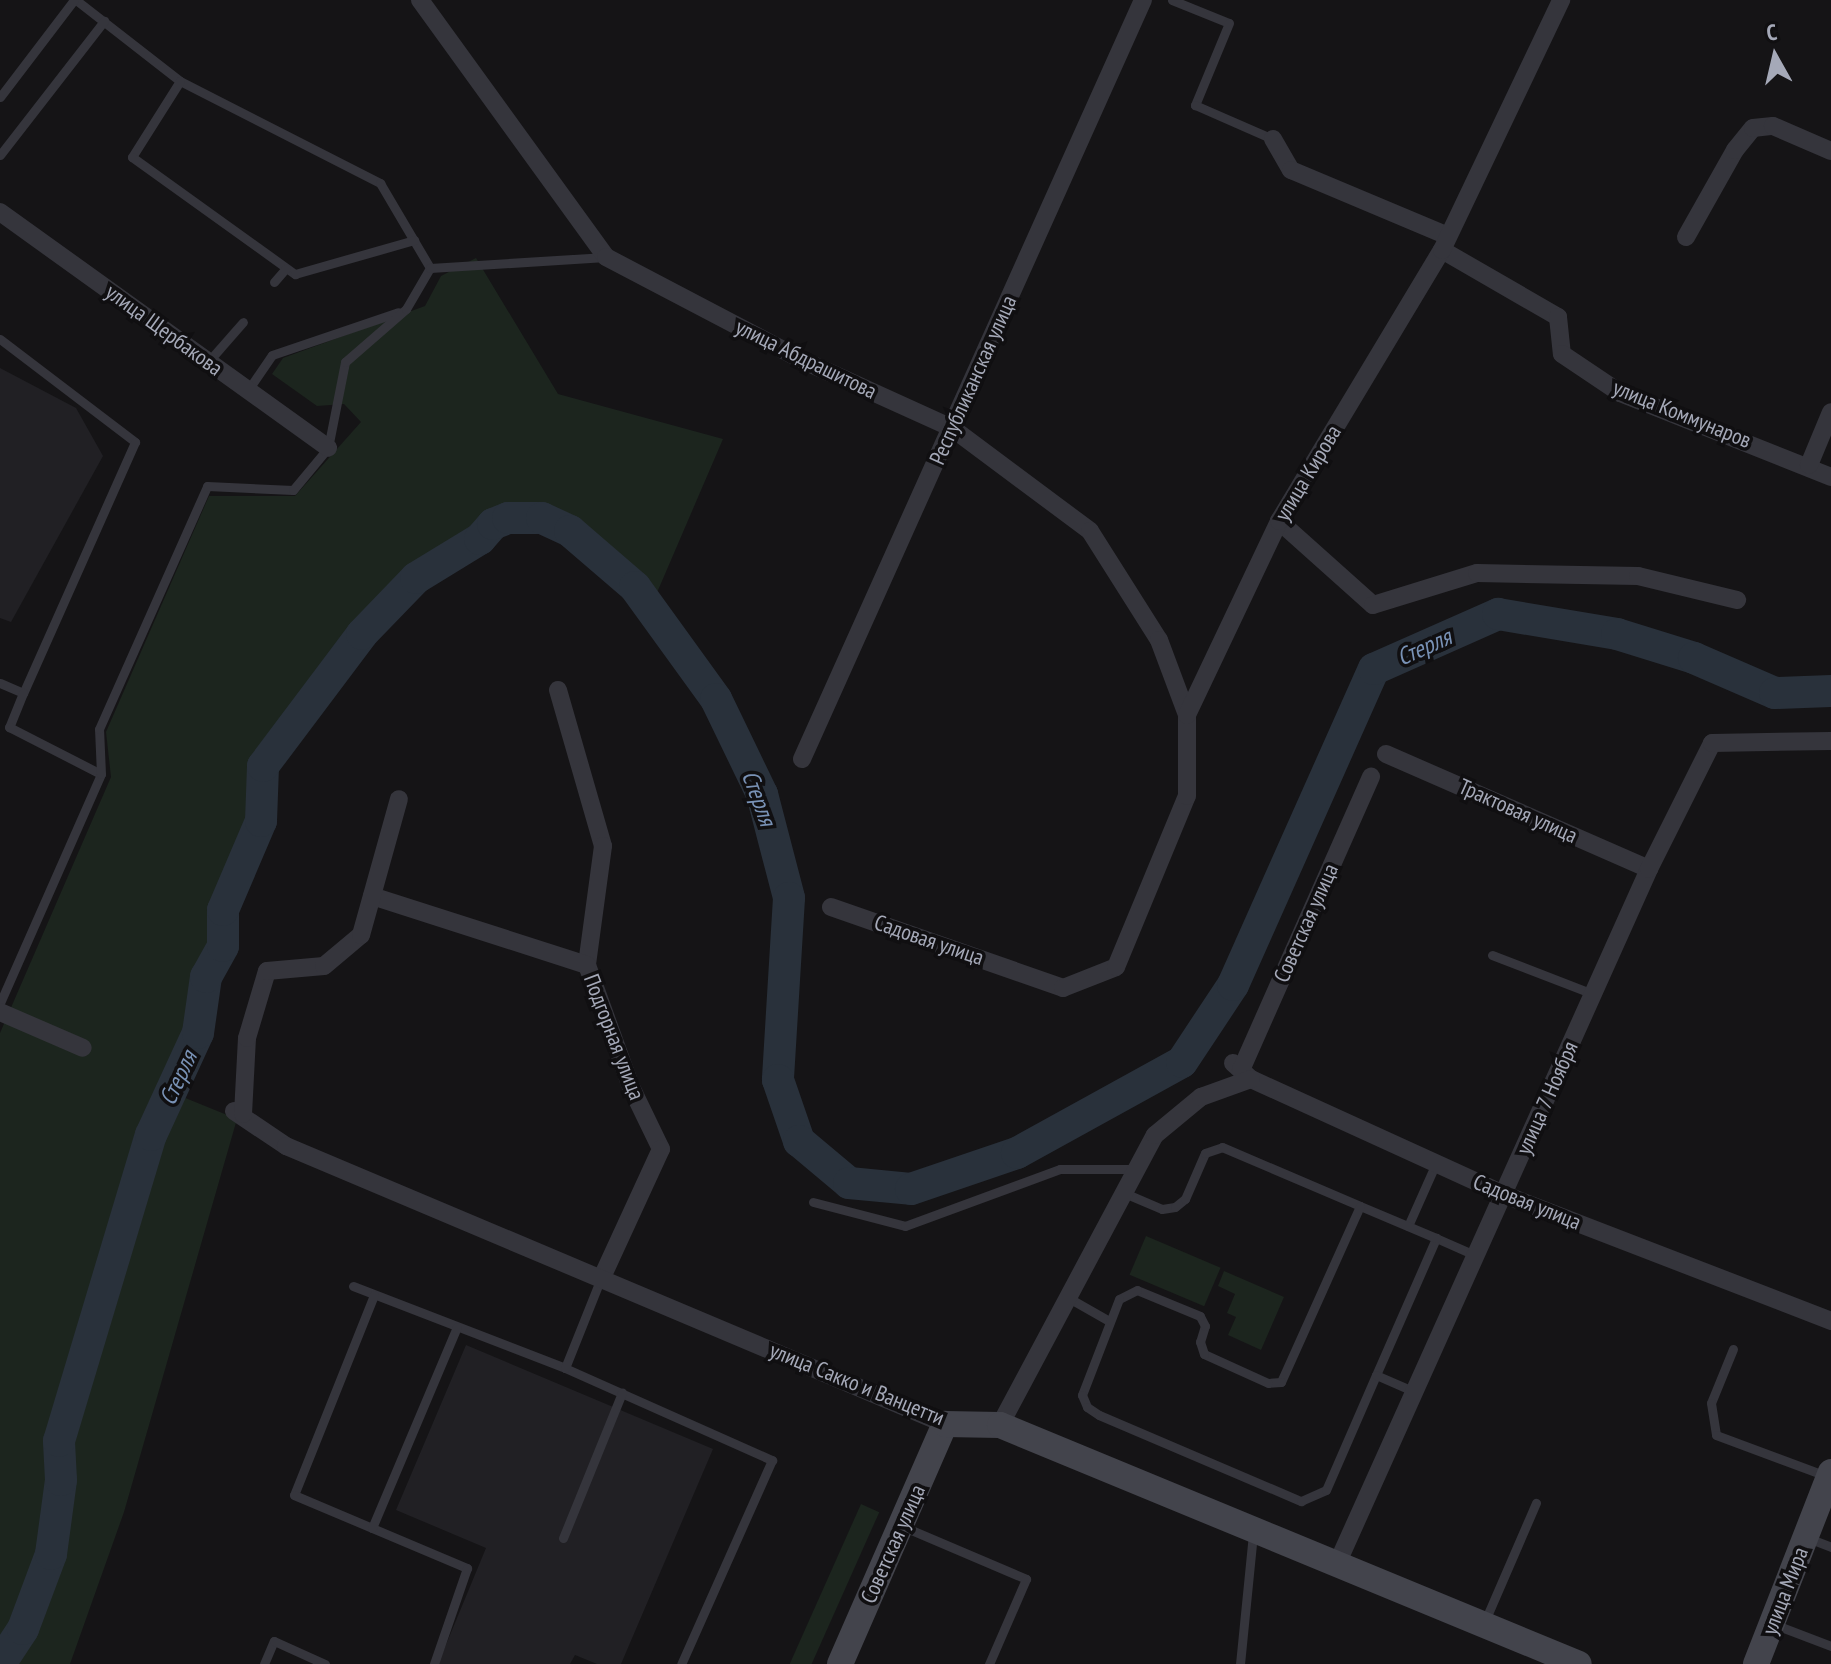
<!DOCTYPE html>
<meta charset="utf-8">
<style>
body{margin:0}
#map{position:relative;width:1831px;height:1664px;overflow:hidden;background:#151416;font-family:"PT Sans Narrow",sans-serif}
div>[style]{position:absolute}
[style*='--x']{left:calc(var(--x)*1px);top:calc(var(--y)*1px);width:calc(var(--w)*1px);rotate:calc(var(--a)*1deg)}
.built>*{inset:0;background:#212024}
.green>*{inset:0;background:#1c251e;transform-origin:0 0}
.river>*{height:32px;margin:-16px;padding:0 16px;transform-origin:16px;border-radius:16px;background:#29313b}
.lane>*{height:9px;margin:-4.5px;padding:0 4.5px;transform-origin:4.5px;border-radius:4.5px;background:#35353c}
.street>*{height:18px;margin:-9px;padding:0 9px;transform-origin:9px;border-radius:9px;background:#35353c}
.secondary>*{height:26px;margin:-13px;padding:0 13px;transform-origin:13px;border-radius:13px;background:#43444c}
span{translate:-50% -50%;white-space:nowrap;text-align:center;line-height:1.15;-webkit-text-stroke:7px #100f11;paint-order:stroke}
.street-label{font-size:22px;color:#a5a9b8}
.water-label{font-size:24px;color:#7992b6;font-style:italic}
.north{position:absolute;left:1735px;top:16px;width:80px;height:80px;-webkit-text-stroke:6px #100f11;paint-order:stroke;rotate:352deg;font-size:22px;font-weight:700;line-height:32px;text-align:center;color:#a5a9b8}
.north::after{content:'';display:block;margin:auto;width:28px;height:36px;background:#a5a9b8;clip-path:polygon(50% 0,100% 100%,50% 72%,0 100%)}
</style>
<div id="map">
<div class="built">
<i style="clip-path:polygon(0 368px,76px 408px,103px 456px,11px 622px,0 618px)"></i>
<i style="clip-path:polygon(466px 1345px,713px 1449px,621px 1664px,597px 1664px,575px 1655px,570px 1664px,438px 1664px,486px 1548px,396px 1510px)"></i>
</div>
<div class="green">
<i style="clip-path:polygon(476px 258px,558px 394px,723px 439px,656px 595px,576px 523px,539px 507px,497px 510px,469px 535px,410px 569px,369px 611px,252px 760px,252px 815px,212px 902px,212px 943px,199px 972px,189px 1032px,143px 1133px,50px 1439px,56px 1481px,47px 1554px,18px 1627px,0 1656px,0 1033px,111px 777px,106px 732px,209px 496px,295px 496px,361px 422px,344px 404px,317px 406px,272px 374px,283px 358px,425px 306px,441px 276px)"></i>
<i style="clip-path:polygon(178px 1095px,237px 1119px,124px 1512px,70px 1664px,12px 1664px,59px 1557px,71px 1482px,66px 1444px)"></i>
<i style="left:1146px;top:1236px;width:81px;height:42px;rotate:23deg"></i>
<i style="clip-path:polygon(1224px 1271px,1284px 1297px,1261px 1350px,1228px 1335px,1236px 1317px,1227px 1313px,1235px 1294px,1218px 1286px)"></i>
<i style="left:861px;top:1504px;width:20px;height:175px;rotate:24deg"></i>
</div>
<div class="river">
<i style="--x:0;--y:1664;--w:42;--a:-56.7"></i>
<i style="--x:23;--y:1629;--w:80;--a:-69.5"></i>
<i style="--x:51;--y:1554;--w:75;--a:-82.3"></i>
<i style="--x:61;--y:1480;--w:39;--a:-93"></i>
<i style="--x:59;--y:1441;--w:320;--a:-73.3"></i>
<i style="--x:151;--y:1135;--w:112;--a:-65.3"></i>
<i style="--x:198;--y:1033;--w:57;--a:-81.9"></i>
<i style="--x:206;--y:977;--w:35;--a:-61"></i>
<i style="--x:223;--y:946;--w:36;--a:-90"></i>
<i style="--x:223;--y:910;--w:97;--a:-66.9"></i>
<i style="--x:261;--y:821;--w:55;--a:-87.9"></i>
<i style="--x:263;--y:766;--w:165;--a:-53.1"></i>
<i style="--x:362;--y:634;--w:78;--a:-46"></i>
<i style="--x:416;--y:578;--w:75;--a:-31.4"></i>
<i style="--x:480;--y:539;--w:20;--a:-49"></i>
<i style="--x:493;--y:524;--w:16;--a:-22"></i>
<i style="--x:508;--y:518;--w:34;--a:0"></i>
<i style="--x:542;--y:518;--w:31;--a:25"></i>
<i style="--x:570;--y:531;--w:86;--a:40.7"></i>
<i style="--x:635;--y:587;--w:138;--a:54.1"></i>
<i style="--x:716;--y:699;--w:106;--a:64.2"></i>
<i style="--x:762;--y:794;--w:107;--a:75.4"></i>
<i style="--x:789;--y:898;--w:182;--a:93.5"></i>
<i style="--x:778;--y:1080;--w:65;--a:71"></i>
<i style="--x:799;--y:1141;--w:65;--a:40"></i>
<i style="--x:849;--y:1183;--w:62;--a:5.5"></i>
<i style="--x:911;--y:1189;--w:112;--a:-18.8"></i>
<i style="--x:1017;--y:1153;--w:188;--a:-28.9"></i>
<i style="--x:1182;--y:1062;--w:92;--a:-56.5"></i>
<i style="--x:1233;--y:985;--w:346;--a:-66"></i>
<i style="--x:1374;--y:669;--w:136;--a:-23.9"></i>
<i style="--x:1498;--y:614;--w:121;--a:9.5"></i>
<i style="--x:1617;--y:634;--w:81;--a:17.3"></i>
<i style="--x:1694;--y:658;--w:88;--a:23.4"></i>
<i style="--x:1775;--y:693;--w:56;--a:-2"></i>
</div>
<div class="lane">
<i style="--x:76;--y:0;--w:132;--a:37.9"></i>
<i style="--x:180;--y:81;--w:225;--a:27"></i>
<i style="--x:380;--y:183;--w:99;--a:59.5"></i>
<i style="--x:1172;--y:0;--w:61;--a:22"></i>
<i style="--x:1229;--y:23;--w:89;--a:112.5"></i>
<i style="--x:1195;--y:105;--w:85;--a:23.6"></i>
<i style="--x:180;--y:81;--w:90;--a:122.3"></i>
<i style="--x:132;--y:157;--w:201;--a:35.7"></i>
<i style="--x:295;--y:274;--w:124;--a:-15.9"></i>
<i style="--x:0;--y:97;--w:122;--a:-52.7"></i>
<i style="--x:0;--y:155;--w:170;--a:-52.2"></i>
<i style="--x:274;--y:282;--w:18;--a:-49"></i>
<i style="--x:0;--y:339;--w:170;--a:37.3"></i>
<i style="--x:135;--y:442;--w:275;--a:114"></i>
<i style="--x:208;--y:362;--w:53;--a:-48.8"></i>
<i style="--x:248;--y:390;--w:42;--a:-55.6"></i>
<i style="--x:272;--y:355;--w:133;--a:-18.8"></i>
<i style="--x:0;--y:683;--w:25;--a:23"></i>
<i style="--x:23;--y:693;--w:37;--a:112"></i>
<i style="--x:9;--y:727;--w:103;--a:27.1"></i>
<i style="--x:1492;--y:955;--w:108;--a:21.1"></i>
<i style="--x:0;--y:1003;--w:250;--a:-66.2"></i>
<i style="--x:101;--y:774;--w:45;--a:-92.5"></i>
<i style="--x:99;--y:729;--w:266;--a:-66"></i>
<i style="--x:207;--y:486;--w:86;--a:2.7"></i>
<i style="--x:293;--y:490;--w:55;--a:-50.2"></i>
<i style="--x:328;--y:448;--w:88;--a:-78.8"></i>
<i style="--x:345;--y:362;--w:81;--a:-41"></i>
<i style="--x:406;--y:309;--w:48;--a:-59.7"></i>
<i style="--x:430;--y:268;--w:176;--a:-3.6"></i>
<i style="--x:1122;--y:1192;--w:43;--a:23"></i>
<i style="--x:1162;--y:1209;--w:13;--a:-9"></i>
<i style="--x:1175;--y:1207;--w:13;--a:-39"></i>
<i style="--x:1185;--y:1199;--w:50;--a:-66.5"></i>
<i style="--x:1205;--y:1153;--w:18;--a:-19"></i>
<i style="--x:1222;--y:1147;--w:150;--a:23.1"></i>
<i style="--x:813;--y:1202;--w:95;--a:14.6"></i>
<i style="--x:905;--y:1226;--w:165;--a:-20.2"></i>
<i style="--x:1060;--y:1169;--w:75;--a:0"></i>
<i style="--x:1408;--y:1226;--w:69;--a:-66"></i>
<i style="--x:1436;--y:1238;--w:45;--a:23.7"></i>
<i style="--x:353;--y:1286;--w:227;--a:21.1"></i>
<i style="--x:565;--y:1368;--w:227;--a:24"></i>
<i style="--x:772;--y:1460;--w:223;--a:114"></i>
<i style="--x:374;--y:1295;--w:215;--a:111.8"></i>
<i style="--x:294;--y:1495;--w:188;--a:22.9"></i>
<i style="--x:467;--y:1568;--w:102;--a:109"></i>
<i style="--x:1067;--y:1297;--w:48;--a:29.7"></i>
<i style="--x:1733;--y:1349;--w:58;--a:112.2"></i>
<i style="--x:1711;--y:1403;--w:32;--a:81"></i>
<i style="--x:1716;--y:1435;--w:117;--a:20.4"></i>
<i style="--x:565;--y:1368;--w:97;--a:-68.2"></i>
<i style="--x:1376;--y:1375;--w:150;--a:-66.3"></i>
<i style="--x:1436;--y:1238;--w:82;--a:-157.2"></i>
<i style="--x:1360;--y:1206;--w:193;--a:114.2"></i>
<i style="--x:1281;--y:1382;--w:13;--a:176"></i>
<i style="--x:1268;--y:1383;--w:70;--a:-155.6"></i>
<i style="--x:1204;--y:1354;--w:13;--a:-108"></i>
<i style="--x:1200;--y:1342;--w:17;--a:-73"></i>
<i style="--x:1205;--y:1326;--w:11;--a:-117"></i>
<i style="--x:1200;--y:1316;--w:68;--a:-157.6"></i>
<i style="--x:1137;--y:1290;--w:20;--a:153"></i>
<i style="--x:1119;--y:1299;--w:103;--a:111.1"></i>
<i style="--x:1082;--y:1395;--w:13;--a:67"></i>
<i style="--x:1087;--y:1407;--w:14;--a:34"></i>
<i style="--x:1099;--y:1415;--w:220;--a:23.1"></i>
<i style="--x:1301;--y:1501;--w:27;--a:-24"></i>
<i style="--x:1326;--y:1490;--w:125;--a:-66.5"></i>
<i style="--x:1376;--y:1375;--w:43;--a:23.6"></i>
<i style="--x:902;--y:1526;--w:135;--a:23.1"></i>
<i style="--x:1026;--y:1579;--w:93;--a:113.5"></i>
<i style="--x:372;--y:1528;--w:218;--a:-67.1"></i>
<i style="--x:563;--y:1538;--w:157;--a:-67.9"></i>
<i style="--x:1808;--y:1538;--w:25;--a:21"></i>
<i style="--x:1484;--y:1623;--w:131;--a:-66.6"></i>
<i style="--x:1776;--y:1625;--w:59;--a:20.9"></i>
<i style="--x:264;--y:1664;--w:25;--a:-67"></i>
<i style="--x:274;--y:1641;--w:56;--a:24.3"></i>
<i style="--x:1240;--y:1664;--w:132;--a:-84.3"></i>
</div>
<div class="street">
<i style="--x:420;--y:0;--w:317;--a:54.1"></i>
<i style="--x:606;--y:257;--w:221;--a:27.7"></i>
<i style="--x:802;--y:360;--w:165;--a:24.4"></i>
<i style="--x:952;--y:428;--w:172;--a:36.7"></i>
<i style="--x:1090;--y:531;--w:129;--a:57.7"></i>
<i style="--x:1159;--y:640;--w:80;--a:69.5"></i>
<i style="--x:1273;--y:139;--w:36;--a:60"></i>
<i style="--x:1291;--y:170;--w:170;--a:22.8"></i>
<i style="--x:0;--y:212;--w:404;--a:35.7"></i>
<i style="--x:1686;--y:237;--w:100;--a:-60.6"></i>
<i style="--x:1735;--y:150;--w:28;--a:-51"></i>
<i style="--x:1753;--y:128;--w:20;--a:-6"></i>
<i style="--x:1773;--y:126;--w:63;--a:23.3"></i>
<i style="--x:1442;--y:250;--w:134;--a:30"></i>
<i style="--x:1558;--y:317;--w:37;--a:84"></i>
<i style="--x:1562;--y:354;--w:70;--a:33.9"></i>
<i style="--x:1620;--y:393;--w:227;--a:21.7"></i>
<i style="--x:1809;--y:465;--w:57;--a:-67.5"></i>
<i style="--x:1279;--y:521;--w:126;--a:41.8"></i>
<i style="--x:1373;--y:605;--w:109;--a:-17.1"></i>
<i style="--x:1477;--y:573;--w:161;--a:1.1"></i>
<i style="--x:1638;--y:576;--w:102;--a:13.6"></i>
<i style="--x:558;--y:690;--w:162;--a:73.9"></i>
<i style="--x:603;--y:846;--w:120;--a:97.7"></i>
<i style="--x:587;--y:965;--w:130;--a:70.2"></i>
<i style="--x:631;--y:1087;--w:69;--a:64.2"></i>
<i style="--x:661;--y:1149;--w:141;--a:114.7"></i>
<i style="--x:1386;--y:754;--w:287;--a:23.6"></i>
<i style="--x:802;--y:759;--w:832;--a:-65.81"></i>
<i style="--x:372;--y:896;--w:226;--a:17.8"></i>
<i style="--x:831;--y:907;--w:246;--a:19.2"></i>
<i style="--x:1063;--y:988;--w:57;--a:-21.6"></i>
<i style="--x:1116;--y:967;--w:185;--a:-67.5"></i>
<i style="--x:1187;--y:796;--w:81;--a:-90"></i>
<i style="--x:1187;--y:715;--w:215;--a:-64.6"></i>
<i style="--x:1279;--y:521;--w:316;--a:-59"></i>
<i style="--x:1442;--y:250;--w:277;--a:-64.5"></i>
<i style="--x:0;--y:1012;--w:90;--a:23.4"></i>
<i style="--x:1233;--y:1063;--w:24;--a:42"></i>
<i style="--x:1251;--y:1079;--w:279;--a:24.5"></i>
<i style="--x:1505;--y:1195;--w:350;--a:21.1"></i>
<i style="--x:1241;--y:1070;--w:321;--a:-66.1"></i>
<i style="--x:234;--y:1111;--w:63;--a:33.9"></i>
<i style="--x:286;--y:1146;--w:715;--a:22.87"></i>
<i style="--x:243;--y:1114;--w:76;--a:-87"></i>
<i style="--x:247;--y:1038;--w:70;--a:-73.4"></i>
<i style="--x:267;--y:971;--w:57;--a:-5"></i>
<i style="--x:324;--y:966;--w:48;--a:-40"></i>
<i style="--x:361;--y:935;--w:141;--a:-74.4"></i>
<i style="--x:1000;--y:1425;--w:329;--a:-61.9"></i>
<i style="--x:1155;--y:1135;--w:60;--a:-39.6"></i>
<i style="--x:1201;--y:1097;--w:53;--a:-19.8"></i>
<i style="--x:1337;--y:1564;--w:762;--a:-65.82"></i>
<i style="--x:1649;--y:869;--w:141;--a:-63.4"></i>
<i style="--x:1712;--y:743;--w:119;--a:-1"></i>
</div>
<div class="secondary">
<i style="--x:840;--y:1664;--w:262;--a:-66.4"></i>
<i style="--x:945;--y:1424;--w:55;--a:1"></i>
<i style="--x:1000;--y:1425;--w:626;--a:22.43"></i>
<i style="--x:1756;--y:1664;--w:206;--a:-68.7"></i>
</div>
<div class="street-label">
<span style="left:164px;top:330px;rotate:36deg">улица Щербакова</span>
<span style="left:806px;top:359px;rotate:26deg">улица Абдрашитова</span>
<span style="left:973px;top:380px;rotate:-66deg">Республиканская улица</span>
<span style="left:1682px;top:414px;rotate:22deg">улица Коммунаров</span>
<span style="left:1308px;top:473px;rotate:-59deg">улица Кирова</span>
<span style="left:1518px;top:811px;rotate:24deg">Трактовая улица</span>
<span style="left:1306px;top:923px;rotate:-66deg">Советская улица</span>
<span style="left:929px;top:940px;rotate:19deg">Садовая улица</span>
<span style="left:614px;top:1037px;rotate:69deg">Подгорная улица</span>
<span style="left:1547px;top:1098px;rotate:-66deg">улица 7 Ноября</span>
<span style="left:1527px;top:1202px;rotate:22deg">Садовая улица</span>
<span style="left:857px;top:1384px;rotate:22deg">улица Сакко и Ванцетти</span>
<span style="left:893px;top:1544px;rotate:-66deg">Советская улица</span>
<span style="left:1785px;top:1591px;rotate:-69deg">улица Мира</span>
</div>
<div class="water-label">
<span style="left:1424px;top:647px;rotate:-24deg">Стерля</span>
<span style="left:759px;top:798px;rotate:70deg">Стерля</span>
<span style="left:178px;top:1078px;rotate:-65deg">Стерля</span>
</div>
<div class="north">С</div>
</div>
